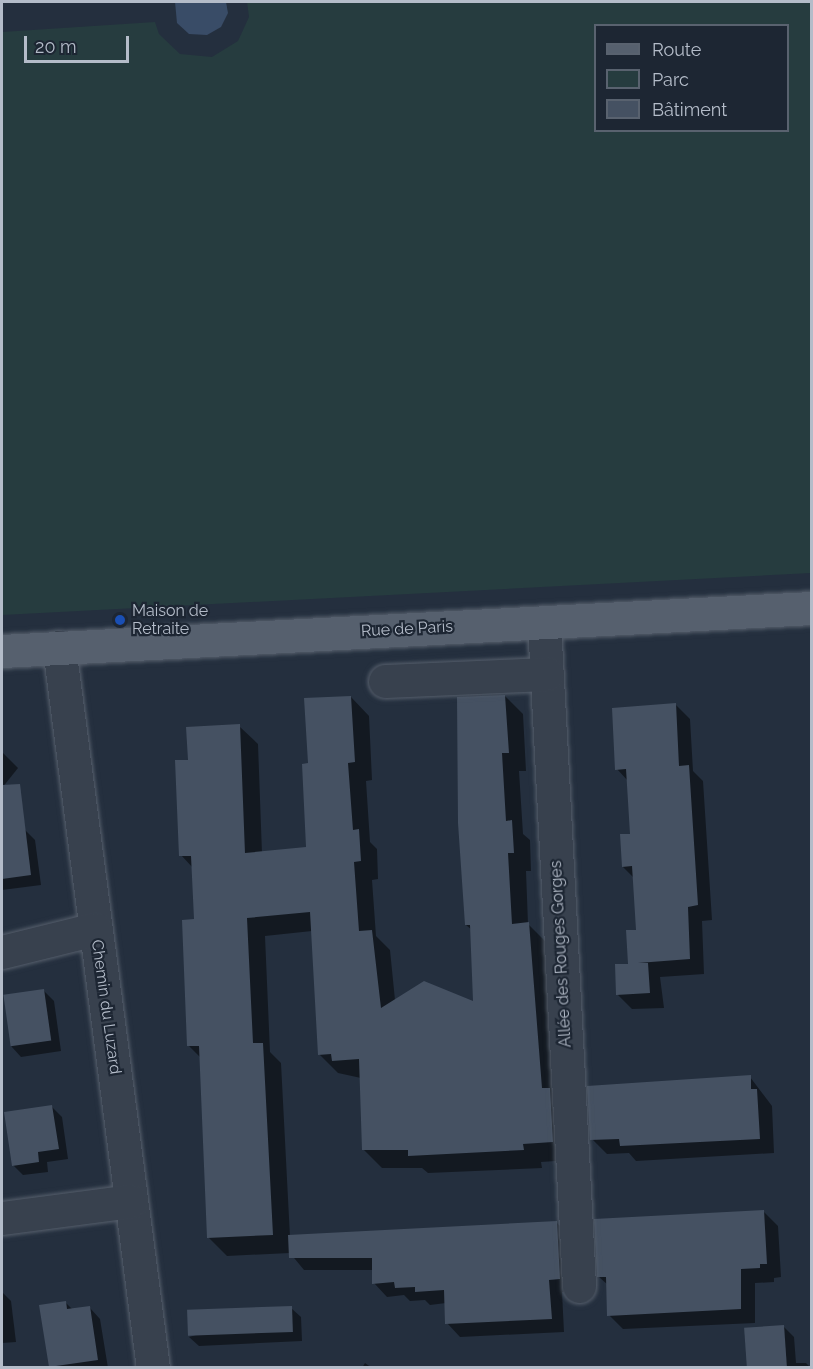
<!DOCTYPE html>
<meta charset="utf-8">
<style>
body{margin:0}
#map{position:relative;width:813px;height:1369px;overflow:hidden;background:#242f3e;font-family:Raleway,sans-serif}
div>[style]{position:absolute}
[style*='--x']{left:calc(var(--x)*1px);top:calc(var(--y)*1px);width:calc(var(--w)*1px);rotate:calc(var(--a)*1deg)}
.green>*{inset:0;background:#263c3f}
.water>*{inset:0;background:#394c67}
.shadow>*{inset:0;background:#0007}
.building>*{inset:0;background:#455162;transform-origin:0 0}
.roads{filter:drop-shadow(0 0 2px #565f6c) drop-shadow(0 0 2px #565f6c)}
.minor>*{height:33px;margin:-16.5px;padding:0 16.5px;transform-origin:16.5px;border-radius:16.5px;background:#38414e}
.major>*{height:33px;margin:-16.5px;padding:0 16.5px;transform-origin:16.5px;border-radius:16.5px;background:#56606e}
.dots>*{width:16px;height:16px;translate:-50% -50%;box-sizing:border-box;border:3px solid #1d2633;border-radius:50%}
span{translate:-50% -50%;white-space:nowrap;text-align:center;line-height:1.15;-webkit-text-stroke:4.5px #1d2633;paint-order:stroke}
.poi-label{font-size:16px;color:#b4bcc9}
.left{translate:0 -50%;text-align:left}
.street-label{font-size:16px;color:#b4bcc9}
.frame{position:absolute;inset:0;border:3px solid #b4bcc9;pointer-events:none}
.legend{position:absolute;left:594px;top:24px;width:195px;height:108px;box-sizing:border-box;background:#1d2633;border:2px solid #59626f;margin:0;padding:8px 10px;list-style:none;font-size:18px;color:#b4bcc9}
.legend li{display:flex;align-items:center;gap:12px;height:30px}
.legend b{width:30px;border:2px solid #59626f}
.scale{position:absolute;left:24px;top:36px;width:105px;height:27px;box-sizing:border-box;border:3px solid #b4bcc9;border-top:0;padding-left:8px;font-size:18px;line-height:21px;white-space:nowrap;color:#b4bcc9;-webkit-text-stroke:4px #1d2633;paint-order:stroke}
</style>
<div id="map">
<div class="green">
<i style="clip-path:polygon(evenodd,247px 2px,811px 2px,811px 573px,2px 615px,2px 32px,155px 22px,159px 34px,180px 54px,212px 57px,238px 41px,249px 17px,247px 2px,596px 26px,788px 26px,788px 130px,596px 130px,596px 26px)"></i>
</div>
<div class="water">
<i style="clip-path:polygon(175px 2px,226px 2px,228px 13px,221px 27px,207px 35px,189px 34px,177px 23px)"></i>
</div>
<div class="shadow">
<i style="clip-path:polygon(505px 696px,523px 714px,526px 771px,519px 771px,523px 834px,530px 840px,531px 871px,526px 871px,528px 924px,546px 942px,570px 1160px,541px 1162px,542px 1168px,428px 1173px,422px 1168px,382px 1168px,364px 1150px,361px 1078px,338px 1073px,319px 1054px,312px 931px,265px 936px,270px 1052px,281px 1063px,290px 1237px,556px 1222px,570px 1236px,573px 1292px,562px 1292px,564px 1332px,460px 1337px,447px 1323px,446px 1303px,430px 1305px,425px 1300px,410px 1301px,404px 1295px,387px 1297px,374px 1283px,373px 1270px,304px 1270px,290px 1253px,227px 1256px,209px 1238px,201px 1058px,189px 1046px,195px 920px,193px 868px,181px 855px,189px 761px,239px 726px,258px 744px,262px 853px,307px 848px,310px 765px,351px 697px,369px 716px,372px 780px,366px 781px,370px 842px,377px 849px,378px 879px,372px 880px,376px 936px,390px 950px,395px 1000px,475px 1003px,472px 930px,466px 925px)"></i>
<i style="clip-path:polygon(675px 704px,690px 719px,693px 771px,703px 781px,712px 920px,702px 921px,704px 974px,660px 977px,664px 1008px,632px 1009px,618px 995px,638px 932px,634px 878px,623px 867px,632px 835px,628px 781px,617px 769px)"></i>
<i style="clip-path:polygon(2px 752px,18px 768px,2px 788px)"></i>
<i style="clip-path:polygon(25px 830px,35px 840px,41px 885px,2px 890px,2px 832px)"></i>
<i style="clip-path:polygon(43px 990px,54px 1001px,61px 1051px,21px 1057px,11px 1046px)"></i>
<i style="clip-path:polygon(750px 1077px,772px 1106px,774px 1153px,636px 1161px,629px 1153px,607px 1154px,592px 1139px)"></i>
<i style="clip-path:polygon(52px 1107px,62px 1117px,68px 1159px,47px 1162px,48px 1172px,23px 1175px,13px 1165px)"></i>
<i style="clip-path:polygon(764px 1212px,778px 1226px,781px 1277px,774px 1278px,774px 1282px,755px 1283px,755px 1323px,623px 1329px,609px 1315px,608px 1285px,599px 1277px)"></i>
<i style="clip-path:polygon(2px 1292px,11px 1301px,16px 1342px,2px 1343px)"></i>
<i style="clip-path:polygon(65px 1302px,73px 1310px,90px 1308px,100px 1319px,108px 1368px,50px 1367px)"></i>
<i style="clip-path:polygon(291px 1308px,301px 1317px,302px 1341px,199px 1346px,189px 1337px)"></i>
<i style="clip-path:polygon(784px 1327px,794px 1337px,796px 1363px,806px 1363px,811px 1368px,747px 1368px)"></i>
<i style="clip-path:polygon(365px 1363px,372px 1368px,362px 1368px)"></i>
</div>
<div class="building">
<i style="clip-path:polygon(505px 695px,509px 753px,502px 753px,506px 821px,512px 820px,514px 853px,508px 853px,512px 924px,529px 922px,542px 1088px,550px 1088px,553px 1142px,523px 1144px,524px 1150px,408px 1156px,408px 1150px,362px 1150px,359px 1059px,332px 1061px,331px 1054px,318px 1055px,310px 912px,247px 918px,253px 1043px,263px 1043px,273px 1235px,207px 1238px,199px 1046px,187px 1046px,182px 920px,194px 919px,191px 856px,179px 856px,175px 760px,188px 760px,186px 727px,240px 724px,245px 853px,306px 847px,302px 764px,308px 763px,304px 698px,351px 696px,355px 762px,348px 763px,353px 830px,359px 829px,361px 861px,354px 862px,359px 931px,372px 930px,381px 1008px,424px 981px,473px 1001px,470px 925px,465px 925px,458px 823px,457px 697px)"></i>
<i style="clip-path:polygon(676px 703px,679px 766px,689px 765px,698px 905px,688px 907px,690px 959px,638px 963px,648px 963px,650px 993px,616px 995px,615px 964px,628px 964px,626px 930px,636px 930px,632px 866px,622px 867px,620px 834px,630px 834px,626px 769px,615px 770px,612px 708px)"></i>
<i style="clip-path:polygon(20px 784px,31px 875px,2px 879px,2px 785px)"></i>
<i style="left:44px;top:989px;width:52px;height:41px;rotate:82deg"></i>
<i style="clip-path:polygon(751px 1075px,751px 1089px,757px 1089px,760px 1139px,620px 1146px,619px 1139px,590px 1140px,587px 1086px)"></i>
<i style="clip-path:polygon(52px 1105px,59px 1149px,38px 1152px,39px 1162px,12px 1166px,4px 1112px)"></i>
<i style="clip-path:polygon(764px 1210px,767px 1264px,760px 1264px,760px 1268px,741px 1269px,741px 1309px,607px 1316px,606px 1277px,597px 1277px,594px 1219px)"></i>
<i style="clip-path:polygon(557px 1221px,560px 1279px,549px 1280px,552px 1319px,445px 1324px,444px 1290px,415px 1292px,415px 1287px,395px 1288px,394px 1282px,372px 1284px,372px 1258px,289px 1258px,288px 1235px)"></i>
<i style="clip-path:polygon(66px 1301px,67px 1309px,90px 1306px,98px 1360px,49px 1367px,39px 1305px)"></i>
<i style="left:292px;top:1306px;width:26px;height:105px;rotate:88deg"></i>
<i style="left:784px;top:1325px;width:43px;height:40px;rotate:86deg"></i>
</div>
<div class="roads">
<div class="minor">
<i style="--x:544;--y:622;--w:665;--a:86.98"></i>
<i style="--x:59;--y:647;--w:727;--a:82.57"></i>
<i style="--x:385;--y:681;--w:162;--a:-2.5"></i>
<i style="--x:2;--y:952;--w:96;--a:-13.9"></i>
<i style="--x:2;--y:1218;--w:130;--a:-7.5"></i>
</div>
<div class="major">
<i style="--x:2;--y:651;--w:811;--a:-3.04"></i>
</div>
</div>
<div class="dots">
<i style="left:120px;top:620px;background:#1a4fb4"></i>
</div>
<div class="poi-label">
<span class="left" style="left:132px;top:620px">Maison de<br>Retraite</span>
</div>
<div class="street-label">
<span style="left:407px;top:629px;rotate:-3deg">Rue de Paris</span>
<span style="left:561px;top:954px;rotate:-93deg">Allée des Rouges Gorges</span>
<span style="left:106px;top:1007px;rotate:82deg">Chemin du Luzard</span>
</div>
<div class="frame"></div>
<ul class="legend">
<li><b style="height:8px;background:#56606e"></b>Route</li>
<li><b style="height:16px;background:#263c3f"></b>Parc</li>
<li><b style="height:16px;background:#455162"></b>Bâtiment</li>
</ul>
<div class="scale">20 m</div>
</div>
